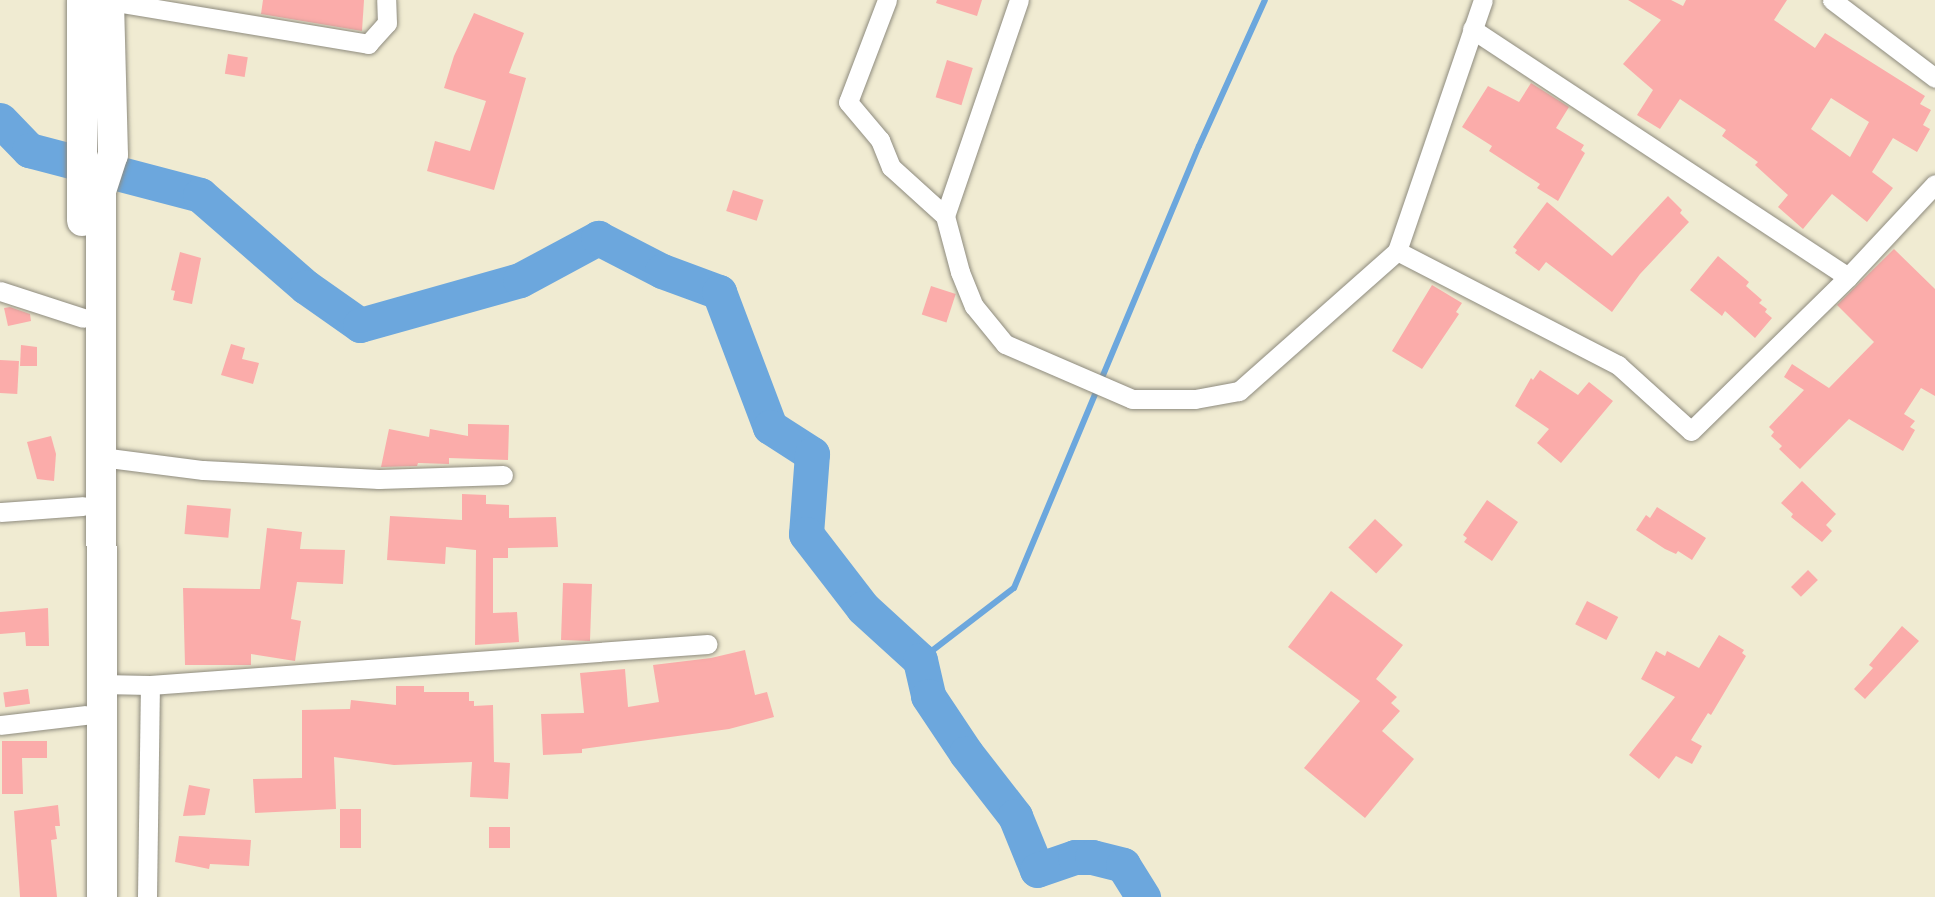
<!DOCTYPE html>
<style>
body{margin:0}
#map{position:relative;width:1935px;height:897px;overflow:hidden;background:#f0ebd2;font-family:"IM FELL English",serif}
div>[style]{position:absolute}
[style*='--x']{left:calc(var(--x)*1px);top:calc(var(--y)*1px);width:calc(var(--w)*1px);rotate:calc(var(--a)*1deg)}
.stream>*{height:6px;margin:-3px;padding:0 3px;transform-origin:3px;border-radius:3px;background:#6ca7dd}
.river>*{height:35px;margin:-17.5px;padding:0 17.5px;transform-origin:17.5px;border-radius:17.5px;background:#6ca7dd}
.building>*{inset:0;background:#fbacaa;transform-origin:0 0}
.roads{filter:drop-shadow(0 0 2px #8e8b7e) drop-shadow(0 0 2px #8e8b7e)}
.street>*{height:19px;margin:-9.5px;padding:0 9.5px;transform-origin:9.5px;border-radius:9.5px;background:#fff}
.primary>*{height:30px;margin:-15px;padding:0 15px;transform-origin:15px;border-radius:15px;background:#fff}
span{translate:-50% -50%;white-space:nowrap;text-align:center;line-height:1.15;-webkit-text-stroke:7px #fff;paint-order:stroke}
</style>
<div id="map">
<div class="stream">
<i style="--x:920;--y:660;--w:118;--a:-37.5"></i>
<i style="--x:1014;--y:588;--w:479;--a:-67.3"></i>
<i style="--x:1199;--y:146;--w:160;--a:-65.7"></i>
</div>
<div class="river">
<i style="--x:0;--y:120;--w:42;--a:46"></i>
<i style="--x:29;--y:150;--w:177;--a:14.7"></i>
<i style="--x:200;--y:195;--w:140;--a:41"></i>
<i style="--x:306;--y:287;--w:66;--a:35.1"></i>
<i style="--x:360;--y:325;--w:166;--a:-15.7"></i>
<i style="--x:520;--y:280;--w:89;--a:-28.3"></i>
<i style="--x:598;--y:238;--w:72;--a:27.3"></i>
<i style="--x:662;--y:271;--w:61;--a:20.2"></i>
<i style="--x:719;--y:292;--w:144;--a:69.3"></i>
<i style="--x:770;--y:427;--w:50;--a:32.7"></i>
<i style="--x:812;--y:454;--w:80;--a:94.3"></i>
<i style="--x:806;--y:534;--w:93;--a:52.4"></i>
<i style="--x:863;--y:608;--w:77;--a:42.4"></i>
<i style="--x:920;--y:660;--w:37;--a:77"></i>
<i style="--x:928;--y:696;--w:69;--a:56.3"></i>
<i style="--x:966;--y:753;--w:80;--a:52.1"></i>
<i style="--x:1015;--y:816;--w:58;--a:67.8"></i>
<i style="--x:1037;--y:870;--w:40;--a:-18.9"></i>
<i style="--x:1075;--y:857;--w:17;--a:0"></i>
<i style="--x:1092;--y:857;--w:32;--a:14"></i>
<i style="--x:1123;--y:865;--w:38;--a:58"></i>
</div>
<div class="building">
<i style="clip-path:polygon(263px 0,364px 0,362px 31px,261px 14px)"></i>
<i style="clip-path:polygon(937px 0,982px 0,977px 16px,936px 3px)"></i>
<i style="clip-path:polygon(evenodd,1628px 0,1671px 0,1683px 6px,1686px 0,1787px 0,1774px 20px,1815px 48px,1825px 33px,1925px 96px,1920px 104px,1931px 110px,1923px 125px,1930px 129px,1917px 152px,1893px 138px,1872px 172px,1893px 188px,1867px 222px,1832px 194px,1803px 229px,1778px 207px,1788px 195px,1755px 165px,1758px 162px,1722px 136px,1726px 130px,1680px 99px,1660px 129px,1637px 115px,1653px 90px,1623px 64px,1661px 20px,1628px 0,1831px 98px,1869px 122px,1850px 157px,1811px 129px,1831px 98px)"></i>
<i style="clip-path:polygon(474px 13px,524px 33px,509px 73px,526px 78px,494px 190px,427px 171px,435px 141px,470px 151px,486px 101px,444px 88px,454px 56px)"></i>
<i style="left:228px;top:54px;width:20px;height:20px;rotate:9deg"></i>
<i style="left:947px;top:60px;width:27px;height:39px;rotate:17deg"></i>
<i style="clip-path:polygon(1531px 83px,1569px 107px,1556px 128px,1584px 145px,1581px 150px,1585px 153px,1558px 201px,1537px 188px,1540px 184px,1489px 151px,1492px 146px,1462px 127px,1488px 86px,1519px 102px)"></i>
<i style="left:733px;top:190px;width:32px;height:22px;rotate:18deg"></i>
<i style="clip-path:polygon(1668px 196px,1682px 210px,1680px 213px,1689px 222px,1640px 274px,1612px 312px,1546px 262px,1539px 271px,1515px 253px,1517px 250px,1513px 247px,1547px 202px,1612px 256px)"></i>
<i style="clip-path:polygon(1894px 249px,1935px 289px,1935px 396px,1921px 388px,1904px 414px,1915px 421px,1910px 427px,1915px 430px,1903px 451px,1849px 419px,1800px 469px,1779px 449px,1782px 446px,1771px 436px,1774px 432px,1769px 427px,1804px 390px,1784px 377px,1792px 364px,1829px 388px,1874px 342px,1837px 305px)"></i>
<i style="clip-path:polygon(180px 252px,201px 258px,192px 304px,173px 300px,175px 291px,171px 290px)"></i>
<i style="clip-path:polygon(1718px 256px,1749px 282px,1746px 286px,1762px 300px,1759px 303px,1767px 309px,1765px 312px,1772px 318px,1755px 338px,1725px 311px,1722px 316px,1690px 290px)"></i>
<i style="clip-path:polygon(1432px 285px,1462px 303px,1456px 312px,1459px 314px,1422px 369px,1392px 351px)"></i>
<i style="left:931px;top:286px;width:26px;height:30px;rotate:18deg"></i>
<i style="clip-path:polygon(10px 307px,30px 314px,31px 321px,8px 326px,4px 308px)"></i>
<i style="clip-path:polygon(231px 344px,245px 348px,242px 359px,259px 363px,253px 384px,221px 375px)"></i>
<i style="clip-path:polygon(21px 345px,37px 347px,37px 366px,20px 366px)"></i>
<i style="left:0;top:360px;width:19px;height:33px;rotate:3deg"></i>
<i style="clip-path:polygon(1540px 370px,1578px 395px,1589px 382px,1613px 401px,1561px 463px,1537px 443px,1549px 429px,1515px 406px,1531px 378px,1533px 380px)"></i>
<i style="clip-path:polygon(468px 424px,509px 425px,508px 460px,449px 458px,449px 464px,418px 463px,417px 466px,381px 467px,389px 429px,429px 437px,430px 429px,468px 436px)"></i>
<i style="clip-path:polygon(51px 436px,56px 454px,54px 481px,37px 479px,27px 442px)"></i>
<i style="clip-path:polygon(1802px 481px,1836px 514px,1826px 525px,1832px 531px,1822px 542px,1791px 517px,1793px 514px,1781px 503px)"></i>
<i style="clip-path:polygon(462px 494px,486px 495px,486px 504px,509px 505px,509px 518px,556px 517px,558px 547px,508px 548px,508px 558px,493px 558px,493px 613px,517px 612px,519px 642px,475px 645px,476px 550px,446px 547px,445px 564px,387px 560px,390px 516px,462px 520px)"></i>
<i style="clip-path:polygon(1487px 500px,1518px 522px,1492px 561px,1464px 542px,1467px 538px,1463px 535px)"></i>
<i style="left:187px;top:505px;width:44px;height:29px;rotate:5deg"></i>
<i style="clip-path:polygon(1657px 507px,1706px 538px,1692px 560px,1678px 551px,1676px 554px,1665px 549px,1636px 530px,1646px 515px,1650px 518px)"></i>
<i style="left:1375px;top:519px;width:38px;height:39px;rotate:43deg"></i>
<i style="clip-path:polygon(267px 528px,302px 532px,300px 549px,345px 550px,343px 584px,297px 582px,291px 619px,301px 621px,295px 661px,251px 654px,251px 665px,185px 665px,183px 588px,260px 589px)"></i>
<i style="left:1808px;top:570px;width:14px;height:24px;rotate:45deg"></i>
<i style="left:563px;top:583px;width:29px;height:57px;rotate:2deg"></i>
<i style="clip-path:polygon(1331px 591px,1403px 645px,1376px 679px,1397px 697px,1391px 703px,1400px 711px,1382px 731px,1414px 759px,1365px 818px,1304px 768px,1360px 701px,1288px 647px)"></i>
<i style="left:1587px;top:601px;width:35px;height:26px;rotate:27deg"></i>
<i style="clip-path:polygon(48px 608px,49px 646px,26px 646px,25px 632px,0 634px,0 612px)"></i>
<i style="clip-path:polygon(1902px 626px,1919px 641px,1865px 699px,1854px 689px,1873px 668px,1869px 665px)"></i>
<i style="clip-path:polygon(1719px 635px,1744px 650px,1742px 653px,1746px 656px,1711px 715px,1708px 713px,1691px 740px,1702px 746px,1692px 764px,1676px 756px,1659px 779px,1629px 755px,1675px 697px,1641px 679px,1656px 651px,1665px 656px,1667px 651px,1699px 668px)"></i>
<i style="clip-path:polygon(745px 650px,755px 695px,767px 692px,774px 717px,729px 729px,582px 749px,582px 753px,543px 755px,541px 714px,584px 713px,580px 673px,625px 669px,628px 707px,659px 702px,653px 665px,711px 658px)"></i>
<i style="clip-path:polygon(396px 686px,424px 686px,424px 692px,469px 692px,469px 701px,474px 701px,474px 706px,493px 705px,494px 762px,510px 763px,508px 799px,470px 797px,472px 762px,394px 765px,334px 757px,336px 809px,255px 813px,253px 779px,302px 778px,302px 710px,350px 709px,351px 700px,396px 705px)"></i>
<i style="left:28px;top:689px;width:15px;height:25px;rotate:82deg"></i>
<i style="clip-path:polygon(2px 741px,47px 741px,47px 758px,22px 758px,23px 794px,2px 794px)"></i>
<i style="clip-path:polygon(189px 785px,210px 789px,205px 815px,183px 816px)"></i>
<i style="clip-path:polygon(58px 805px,60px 826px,55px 826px,57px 839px,51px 840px,57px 897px,20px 897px,14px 811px)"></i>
<i style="left:340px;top:809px;width:21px;height:39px"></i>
<i style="left:489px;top:827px;width:21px;height:21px"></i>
<i style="clip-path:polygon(179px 836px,251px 840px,249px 866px,210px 864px,209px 869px,175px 862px)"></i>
</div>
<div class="roads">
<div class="street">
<i style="--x:887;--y:0;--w:109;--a:110.9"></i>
<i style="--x:848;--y:102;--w:50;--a:49.9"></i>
<i style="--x:880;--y:140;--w:29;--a:68"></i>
<i style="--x:891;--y:167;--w:73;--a:42.2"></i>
<i style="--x:945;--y:216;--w:58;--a:75"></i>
<i style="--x:960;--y:272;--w:37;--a:68"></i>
<i style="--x:974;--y:306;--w:49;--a:50.8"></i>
<i style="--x:1005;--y:344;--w:138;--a:23.4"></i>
<i style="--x:1132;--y:399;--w:63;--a:0"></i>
<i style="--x:1195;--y:399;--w:45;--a:-10.3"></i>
<i style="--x:1239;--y:391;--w:211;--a:-41.5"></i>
<i style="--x:1397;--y:251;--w:265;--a:-71.1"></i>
<i style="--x:1832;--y:0;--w:129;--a:37.1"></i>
<i style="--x:109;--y:1;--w:263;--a:9.4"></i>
<i style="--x:368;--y:44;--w:28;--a:-48"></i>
<i style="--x:387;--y:23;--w:23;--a:-92"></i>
<i style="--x:1472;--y:29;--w:450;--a:33.4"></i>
<i style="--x:945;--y:216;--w:228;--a:-71.1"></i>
<i style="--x:1397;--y:251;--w:249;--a:27.3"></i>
<i style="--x:1618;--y:365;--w:98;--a:42.1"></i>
<i style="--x:1691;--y:431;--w:220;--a:-44.4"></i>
<i style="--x:1848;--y:277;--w:127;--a:-46.9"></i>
<i style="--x:0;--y:291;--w:87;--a:18"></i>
<i style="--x:101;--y:457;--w:103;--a:7.3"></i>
<i style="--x:203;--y:470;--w:176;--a:2.9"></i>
<i style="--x:379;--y:479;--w:124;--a:-1.8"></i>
<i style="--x:0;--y:512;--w:83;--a:-4.1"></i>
<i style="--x:101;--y:684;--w:49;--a:1.2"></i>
<i style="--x:150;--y:685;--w:559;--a:-4.21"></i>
<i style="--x:0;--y:725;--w:86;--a:-6.7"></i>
<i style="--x:147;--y:897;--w:212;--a:-89.2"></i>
</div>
<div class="primary">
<i style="--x:82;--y:0;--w:221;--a:90"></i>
<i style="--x:102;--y:897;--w:706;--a:-90.08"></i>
<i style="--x:101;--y:191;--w:38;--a:-72"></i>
<i style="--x:113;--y:155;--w:155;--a:-91.5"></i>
</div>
</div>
</div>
